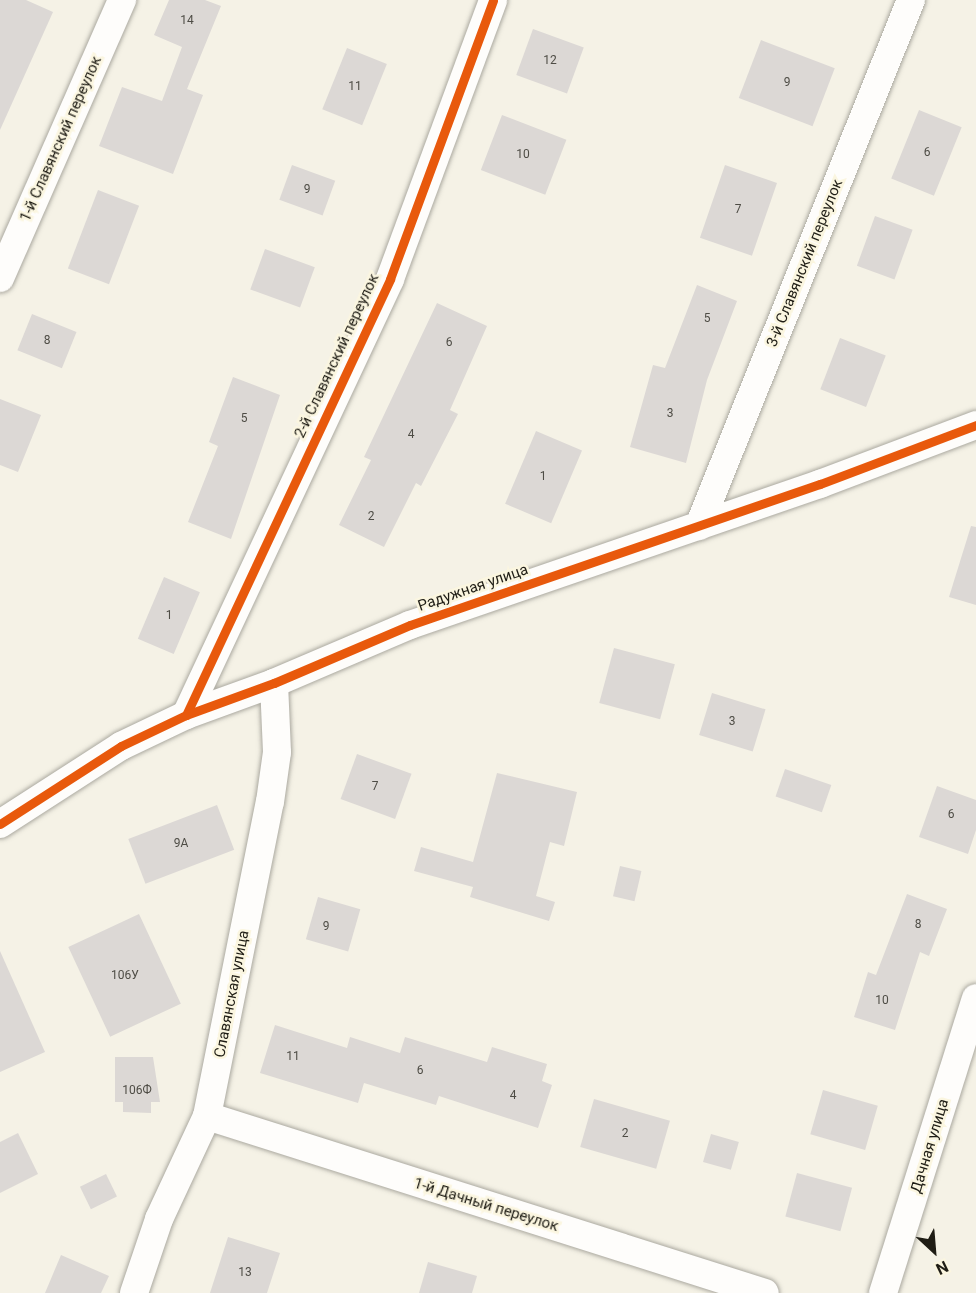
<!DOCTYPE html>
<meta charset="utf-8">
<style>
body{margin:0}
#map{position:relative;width:976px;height:1293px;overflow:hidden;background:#f5f2e6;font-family:Roboto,sans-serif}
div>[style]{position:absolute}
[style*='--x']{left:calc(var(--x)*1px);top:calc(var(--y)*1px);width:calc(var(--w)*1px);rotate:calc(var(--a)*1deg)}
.building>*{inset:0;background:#dcd8d5;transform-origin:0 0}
.roads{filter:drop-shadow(0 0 2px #aba9a0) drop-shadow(0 0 2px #aba9a0)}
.minor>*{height:28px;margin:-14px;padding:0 14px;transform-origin:14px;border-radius:14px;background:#fefdfb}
.cycleway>*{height:9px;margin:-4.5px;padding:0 4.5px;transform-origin:4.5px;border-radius:4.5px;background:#e8590c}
span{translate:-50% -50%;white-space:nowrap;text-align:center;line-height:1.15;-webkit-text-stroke:5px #fbf6e0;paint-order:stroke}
.number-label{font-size:12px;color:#4e4c45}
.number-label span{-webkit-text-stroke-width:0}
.street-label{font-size:15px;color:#1f1d15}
.north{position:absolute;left:904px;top:1221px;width:60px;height:60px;-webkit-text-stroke:4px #fbf6e0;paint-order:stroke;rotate:154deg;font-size:16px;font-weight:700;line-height:24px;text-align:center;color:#1f1d15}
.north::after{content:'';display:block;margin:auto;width:21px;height:27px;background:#1f1d15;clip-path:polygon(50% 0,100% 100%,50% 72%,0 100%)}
</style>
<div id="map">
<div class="building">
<i style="clip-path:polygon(0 0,26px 0,53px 12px,0 130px)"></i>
<i style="clip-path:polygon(169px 0,205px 0,221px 6px,187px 89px,203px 95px,173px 174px,99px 146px,122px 87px,162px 101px,182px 47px,154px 35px)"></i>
<i style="left:533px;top:29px;width:54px;height:49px;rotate:20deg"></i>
<i style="left:761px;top:40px;width:79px;height:62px;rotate:21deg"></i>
<i style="left:347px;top:48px;width:43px;height:66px;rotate:22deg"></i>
<i style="left:919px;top:110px;width:46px;height:74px;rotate:22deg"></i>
<i style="left:502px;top:115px;width:69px;height:59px;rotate:21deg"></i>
<i style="left:292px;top:165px;width:46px;height:37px;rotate:20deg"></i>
<i style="left:725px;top:165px;width:55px;height:77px;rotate:19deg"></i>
<i style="left:98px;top:190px;width:44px;height:84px;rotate:21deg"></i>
<i style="left:875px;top:216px;width:40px;height:53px;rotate:20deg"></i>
<i style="left:265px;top:249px;width:53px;height:43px;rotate:20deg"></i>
<i style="clip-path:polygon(697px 285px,737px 301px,707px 380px,686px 463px,630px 447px,653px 365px,665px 368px)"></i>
<i style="clip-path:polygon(437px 303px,487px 326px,450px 410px,458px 414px,421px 486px,416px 483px,384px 547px,339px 525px,371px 460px,364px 457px)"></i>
<i style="left:32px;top:314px;width:48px;height:39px;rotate:22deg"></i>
<i style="left:840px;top:338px;width:49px;height:55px;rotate:21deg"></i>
<i style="clip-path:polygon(233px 377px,280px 395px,231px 539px,188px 522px,218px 446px,209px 442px)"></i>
<i style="clip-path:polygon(0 399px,41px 415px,18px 472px,0 465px)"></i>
<i style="left:536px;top:431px;width:50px;height:79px;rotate:23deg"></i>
<i style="clip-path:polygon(971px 526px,976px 527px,976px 605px,949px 597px)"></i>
<i style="left:164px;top:577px;width:39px;height:67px;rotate:23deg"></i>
<i style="left:614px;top:648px;width:63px;height:57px;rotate:15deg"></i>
<i style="left:712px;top:693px;width:56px;height:44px;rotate:17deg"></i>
<i style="left:357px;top:754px;width:58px;height:48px;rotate:20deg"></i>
<i style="left:785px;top:769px;width:49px;height:29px;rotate:19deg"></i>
<i style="clip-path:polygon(497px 773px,577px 792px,564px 846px,550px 842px,536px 896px,555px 902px,549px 921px,470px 897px,473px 887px,414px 871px,421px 847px,473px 862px)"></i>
<i style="clip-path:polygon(937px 786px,976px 800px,976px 830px,968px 854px,919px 837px)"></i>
<i style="left:217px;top:805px;width:48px;height:95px;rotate:69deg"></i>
<i style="left:620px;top:866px;width:22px;height:31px;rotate:13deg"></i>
<i style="clip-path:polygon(907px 894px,947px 909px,929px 956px,920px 952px,895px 1030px,854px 1017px,868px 972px,876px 975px)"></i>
<i style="left:318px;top:897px;width:44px;height:44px;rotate:16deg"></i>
<i style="left:139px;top:914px;width:99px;height:78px;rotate:65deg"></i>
<i style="clip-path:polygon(0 951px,45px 1052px,0 1072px)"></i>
<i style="clip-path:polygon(275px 1025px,347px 1048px,350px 1037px,400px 1053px,405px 1037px,487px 1062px,492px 1047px,547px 1064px,542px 1081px,552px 1085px,538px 1128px,439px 1096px,436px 1105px,364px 1083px,358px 1103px,260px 1073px)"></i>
<i style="clip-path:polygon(115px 1057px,153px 1057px,160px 1102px,151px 1102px,151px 1113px,123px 1112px,123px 1102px,115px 1102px)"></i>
<i style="left:823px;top:1090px;width:57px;height:46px;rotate:16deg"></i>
<i style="left:594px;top:1099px;width:79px;height:50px;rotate:16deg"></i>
<i style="clip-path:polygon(18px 1133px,38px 1174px,0 1193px,0 1142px)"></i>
<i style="left:711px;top:1134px;width:29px;height:29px;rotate:16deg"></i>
<i style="left:797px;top:1173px;width:57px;height:45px;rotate:15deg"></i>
<i style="left:106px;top:1174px;width:25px;height:29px;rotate:64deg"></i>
<i style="clip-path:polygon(228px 1237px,280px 1253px,267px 1293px,210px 1293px)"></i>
<i style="clip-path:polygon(61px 1255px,109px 1276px,101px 1293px,45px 1293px)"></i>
<i style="clip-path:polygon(428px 1262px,477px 1276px,472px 1293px,419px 1293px)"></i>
</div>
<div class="roads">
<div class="minor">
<i style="--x:0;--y:278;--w:304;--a:-66.3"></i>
<i style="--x:699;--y:526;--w:567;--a:-68.05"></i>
<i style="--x:186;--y:715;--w:481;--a:-64.9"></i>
<i style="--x:390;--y:279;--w:297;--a:-69.7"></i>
<i style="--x:0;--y:824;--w:144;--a:-32.8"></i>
<i style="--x:121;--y:746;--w:72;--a:-25.5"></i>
<i style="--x:186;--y:715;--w:94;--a:-20"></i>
<i style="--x:274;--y:683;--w:148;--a:-23.1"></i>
<i style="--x:410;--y:625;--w:434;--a:-19"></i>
<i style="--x:820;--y:484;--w:167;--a:-20.7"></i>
<i style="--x:207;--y:1116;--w:585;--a:17.6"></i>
<i style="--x:134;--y:1293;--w:78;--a:-71.3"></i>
<i style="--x:159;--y:1219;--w:114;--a:-65"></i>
<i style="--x:207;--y:1116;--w:320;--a:-78.7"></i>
<i style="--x:270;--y:802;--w:50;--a:-82"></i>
<i style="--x:277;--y:752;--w:69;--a:-92.5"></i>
<i style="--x:883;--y:1293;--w:309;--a:-72.5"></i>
</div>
</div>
<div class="cycleway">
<i style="--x:186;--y:715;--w:481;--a:-64.9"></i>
<i style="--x:390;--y:279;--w:297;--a:-69.7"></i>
<i style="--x:0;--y:824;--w:144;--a:-32.8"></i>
<i style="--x:121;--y:746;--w:72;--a:-25.5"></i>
<i style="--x:186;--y:715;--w:94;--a:-20"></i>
<i style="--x:274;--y:683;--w:148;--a:-23.1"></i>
<i style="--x:410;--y:625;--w:434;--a:-19"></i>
<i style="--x:820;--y:484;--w:167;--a:-20.7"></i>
</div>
<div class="number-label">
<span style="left:187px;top:21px">14</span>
<span style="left:550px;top:61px">12</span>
<span style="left:787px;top:83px">9</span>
<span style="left:355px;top:87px">11</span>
<span style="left:927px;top:153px">6</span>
<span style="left:523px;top:155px">10</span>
<span style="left:307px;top:190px">9</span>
<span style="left:738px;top:210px">7</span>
<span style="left:707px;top:319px">5</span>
<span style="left:47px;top:341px">8</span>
<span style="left:449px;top:343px">6</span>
<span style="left:670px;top:414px">3</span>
<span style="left:244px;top:419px">5</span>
<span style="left:411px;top:435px">4</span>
<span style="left:543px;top:477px">1</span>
<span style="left:371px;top:517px">2</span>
<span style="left:169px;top:616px">1</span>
<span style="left:732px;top:722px">3</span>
<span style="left:375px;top:787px">7</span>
<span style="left:951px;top:815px">6</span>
<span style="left:181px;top:844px">9А</span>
<span style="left:918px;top:925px">8</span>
<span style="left:326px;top:927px">9</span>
<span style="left:125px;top:976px">106У</span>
<span style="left:882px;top:1001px">10</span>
<span style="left:293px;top:1057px">11</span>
<span style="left:420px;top:1071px">6</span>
<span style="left:137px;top:1091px">106Ф</span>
<span style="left:513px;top:1096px">4</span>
<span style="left:625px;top:1134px">2</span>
<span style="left:245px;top:1273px">13</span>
</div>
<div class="street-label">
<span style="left:61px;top:139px;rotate:-66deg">1-й Славянский переулок</span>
<span style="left:805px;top:263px;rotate:-68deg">3-й Славянский переулок</span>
<span style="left:337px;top:356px;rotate:-65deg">2-й Славянский переулок</span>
<span style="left:473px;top:588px;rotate:-19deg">Радужная улица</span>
<span style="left:232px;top:994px;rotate:-79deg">Славянская улица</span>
<span style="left:930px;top:1146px;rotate:-73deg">Дачная улица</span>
<span style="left:486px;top:1205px;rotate:17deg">1-й Дачный переулок</span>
</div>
<div class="north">N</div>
</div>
